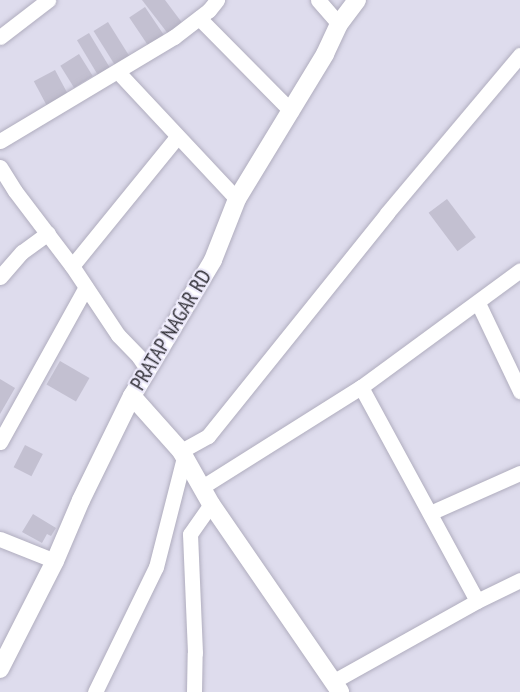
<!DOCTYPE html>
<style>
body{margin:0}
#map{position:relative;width:520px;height:692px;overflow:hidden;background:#dedced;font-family:"PT Sans Narrow",sans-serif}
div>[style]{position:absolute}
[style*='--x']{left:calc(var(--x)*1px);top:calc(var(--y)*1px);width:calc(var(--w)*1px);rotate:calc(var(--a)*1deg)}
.building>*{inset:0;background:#c3c0d1;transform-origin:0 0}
.roads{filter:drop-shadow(0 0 2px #b0adbe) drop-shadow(0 0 2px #b0adbe)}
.minor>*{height:15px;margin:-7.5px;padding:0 7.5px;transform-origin:7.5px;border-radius:7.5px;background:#fff}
.tertiary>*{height:18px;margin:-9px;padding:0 9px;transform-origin:9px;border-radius:9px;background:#fff}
span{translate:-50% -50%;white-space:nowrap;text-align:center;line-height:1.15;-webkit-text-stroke:4.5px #ece9fa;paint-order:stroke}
.street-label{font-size:21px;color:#313037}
</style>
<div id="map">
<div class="building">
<i style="clip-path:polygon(142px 0,165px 0,183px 24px,169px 35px)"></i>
<i style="left:145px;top:7px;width:37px;height:19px;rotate:56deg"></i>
<i style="left:108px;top:22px;width:44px;height:17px;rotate:58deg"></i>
<i style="left:89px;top:33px;width:42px;height:14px;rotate:59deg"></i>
<i style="left:79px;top:54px;width:26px;height:22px;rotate:58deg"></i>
<i style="left:55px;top:70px;width:27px;height:24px;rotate:62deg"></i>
<i style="left:447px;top:199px;width:48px;height:23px;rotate:53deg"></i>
<i style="left:60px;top:361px;width:34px;height:27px;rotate:30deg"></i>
<i style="clip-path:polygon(0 379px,15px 388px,0 414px)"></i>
<i style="left:25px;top:445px;width:20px;height:25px;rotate:27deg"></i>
<i style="clip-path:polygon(33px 514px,56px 528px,51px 536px,47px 534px,42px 543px,22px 532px)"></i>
</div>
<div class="roads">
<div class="minor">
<i style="--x:318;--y:0;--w:32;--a:49"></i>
<i style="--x:199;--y:18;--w:131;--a:45.3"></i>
<i style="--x:0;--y:37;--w:61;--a:-37.6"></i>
<i style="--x:118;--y:72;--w:174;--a:46.9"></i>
<i style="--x:0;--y:141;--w:203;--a:-30.9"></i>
<i style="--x:174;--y:37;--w:44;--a:-37.6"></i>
<i style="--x:209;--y:10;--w:13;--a:-51"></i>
<i style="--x:0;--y:167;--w:28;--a:58"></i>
<i style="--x:15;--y:191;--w:94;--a:52.8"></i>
<i style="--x:72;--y:266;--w:83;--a:56.3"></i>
<i style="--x:118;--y:335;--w:30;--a:46"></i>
<i style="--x:139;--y:357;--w:14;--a:56"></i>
<i style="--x:72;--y:266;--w:166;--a:-50.9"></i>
<i style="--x:0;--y:277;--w:33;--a:-49"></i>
<i style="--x:22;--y:252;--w:32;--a:-36"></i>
<i style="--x:478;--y:303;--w:98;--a:64.5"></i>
<i style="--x:361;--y:387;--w:243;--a:61.5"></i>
<i style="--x:0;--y:442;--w:177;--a:-61"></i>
<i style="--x:181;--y:451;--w:31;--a:-29"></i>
<i style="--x:208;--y:436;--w:286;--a:-51.2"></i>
<i style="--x:387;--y:213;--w:207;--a:-49.9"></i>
<i style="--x:202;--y:487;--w:188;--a:-32.2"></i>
<i style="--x:361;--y:387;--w:197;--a:-36.3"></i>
<i style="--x:430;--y:513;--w:98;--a:-24"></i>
<i style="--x:0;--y:539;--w:59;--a:21.8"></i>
<i style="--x:334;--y:681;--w:164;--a:-29.2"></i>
<i style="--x:477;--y:601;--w:48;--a:-26"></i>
<i style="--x:95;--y:692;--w:139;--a:-64"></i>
<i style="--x:156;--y:567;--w:114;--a:-75.7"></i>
<i style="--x:194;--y:692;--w:39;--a:-89"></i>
<i style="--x:195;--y:653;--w:119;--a:-92.4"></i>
<i style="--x:190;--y:534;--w:37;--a:-55"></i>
</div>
<div class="tertiary">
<i style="--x:132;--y:396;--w:74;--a:48.3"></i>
<i style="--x:181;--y:451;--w:61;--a:60.5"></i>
<i style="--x:211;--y:504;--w:228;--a:55.5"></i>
<i style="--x:0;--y:669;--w:121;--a:-63"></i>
<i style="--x:55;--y:561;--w:66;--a:-66.9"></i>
<i style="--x:81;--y:500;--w:116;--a:-63.9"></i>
<i style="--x:132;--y:396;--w:158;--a:-59.2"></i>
<i style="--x:213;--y:260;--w:66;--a:-68.5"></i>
<i style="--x:237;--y:199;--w:170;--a:-58.7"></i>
<i style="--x:325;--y:54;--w:33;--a:-65"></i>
<i style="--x:339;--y:24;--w:30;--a:-53"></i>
</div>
</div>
<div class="street-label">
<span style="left:171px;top:330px;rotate:-59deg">PRATAP NAGAR RD</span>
</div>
</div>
